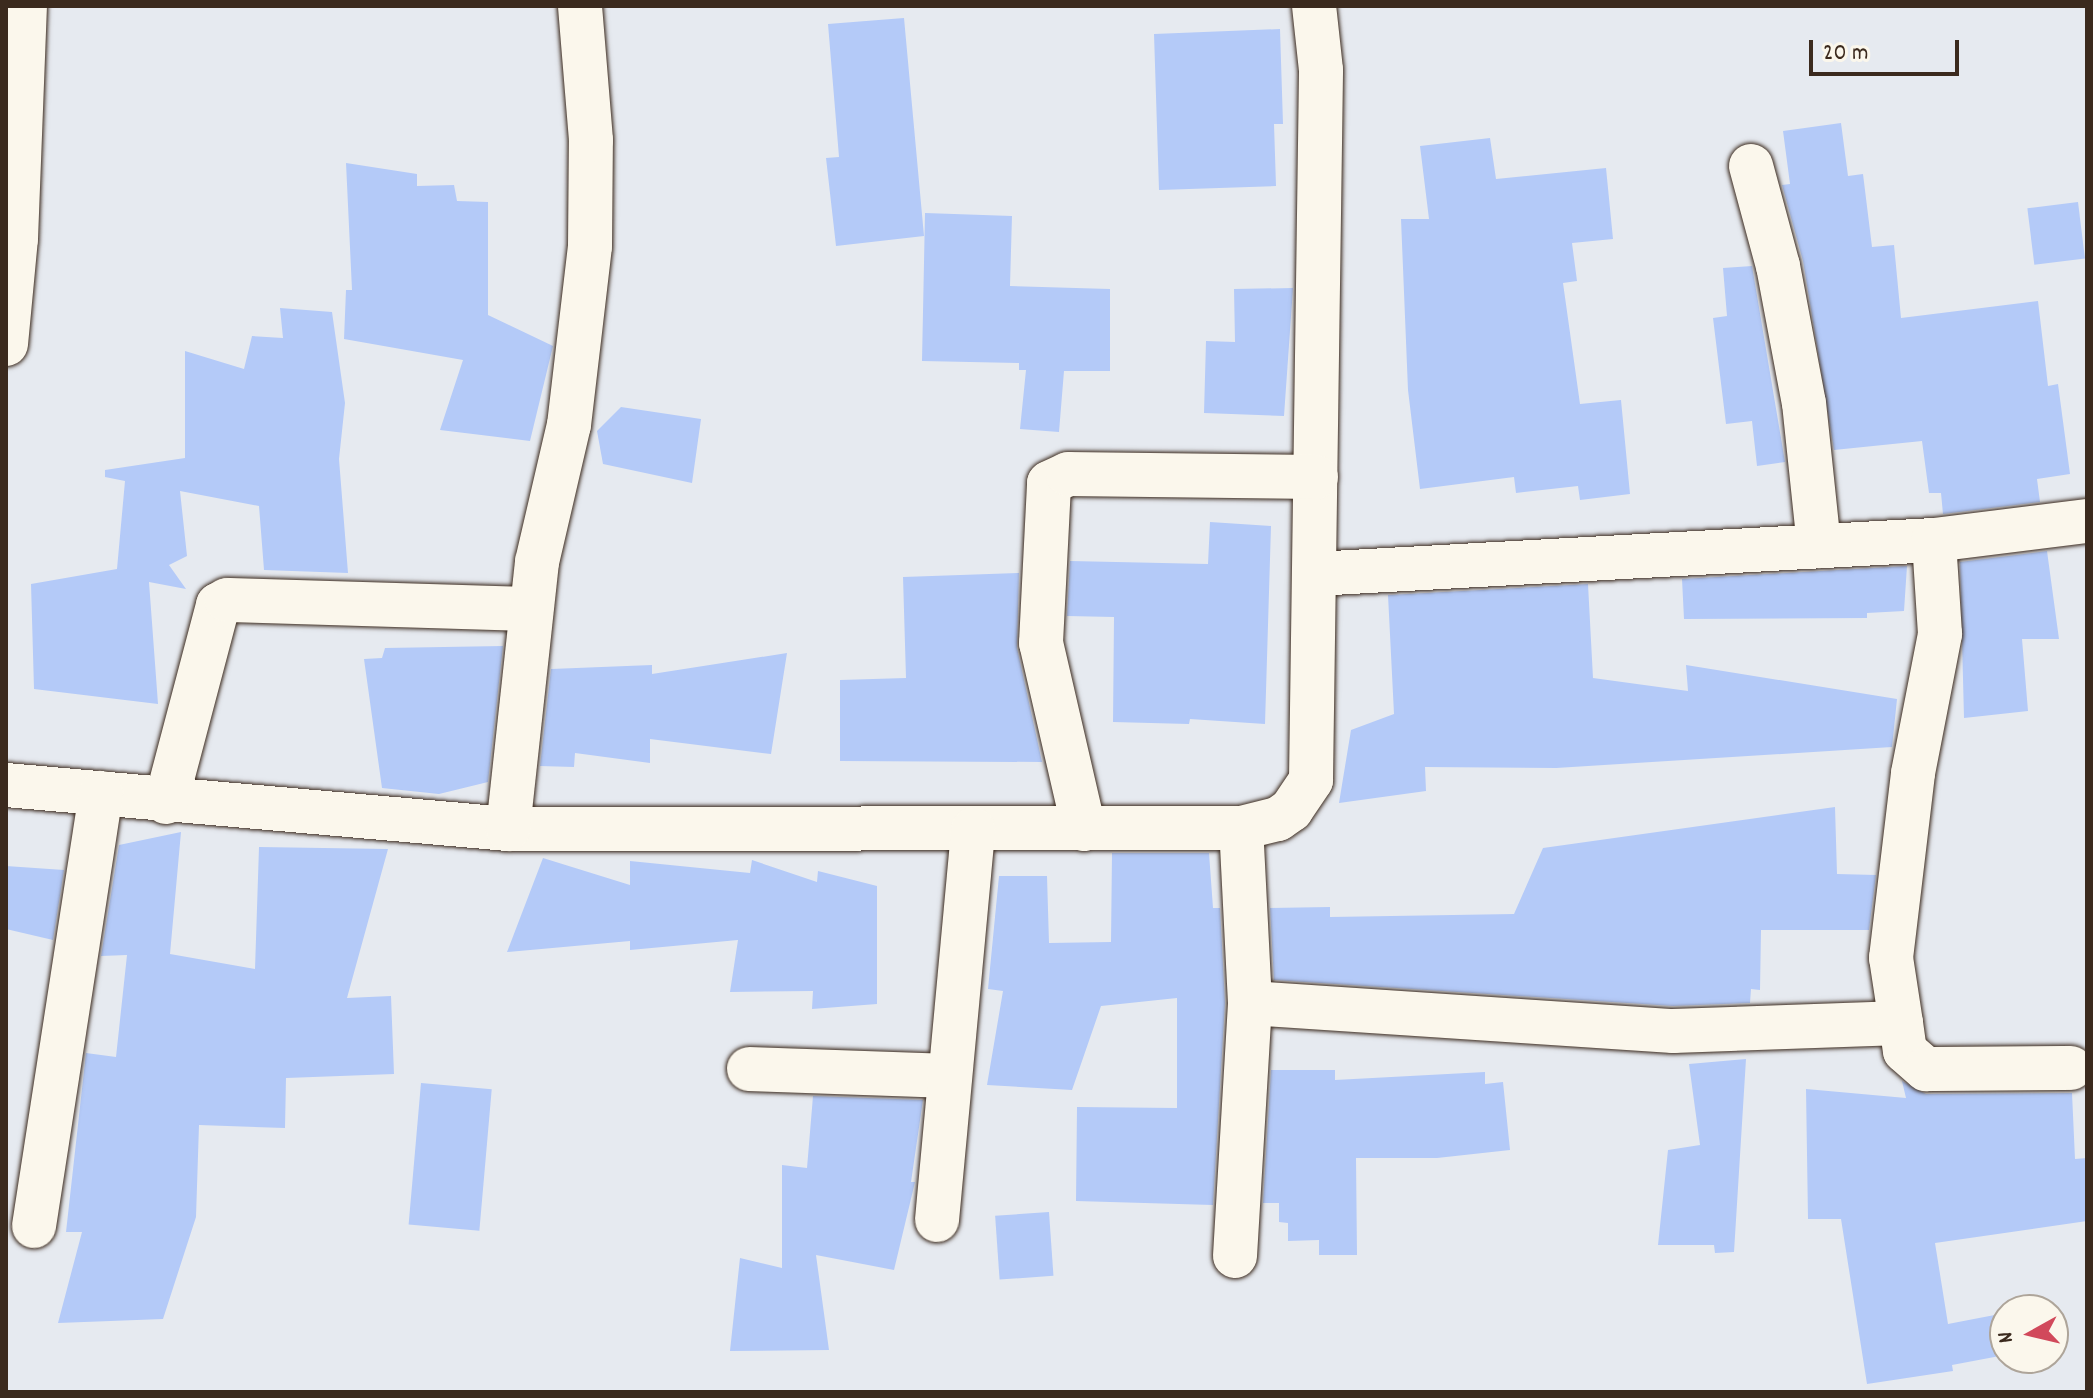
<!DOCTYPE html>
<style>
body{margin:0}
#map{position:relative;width:2093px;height:1398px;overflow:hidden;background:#e6eaf0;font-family:Dekko,sans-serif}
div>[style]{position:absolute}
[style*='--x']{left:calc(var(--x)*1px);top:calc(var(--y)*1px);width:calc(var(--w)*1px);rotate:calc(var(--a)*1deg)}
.building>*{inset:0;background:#b4caf8;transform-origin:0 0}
.roads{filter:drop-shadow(0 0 2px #3b2a1e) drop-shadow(0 0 2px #3b2a1e)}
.minor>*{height:44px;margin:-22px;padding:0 22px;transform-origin:22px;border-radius:22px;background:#fbf7ec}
span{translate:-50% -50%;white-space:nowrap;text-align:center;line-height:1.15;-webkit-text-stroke:8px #fbf7ec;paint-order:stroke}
.frame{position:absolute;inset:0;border:8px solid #3b2a1e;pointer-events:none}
.north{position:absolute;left:1989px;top:1294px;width:80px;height:80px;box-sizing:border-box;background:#fbf7ec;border:2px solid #aea59a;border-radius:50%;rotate:262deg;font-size:22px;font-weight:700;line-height:32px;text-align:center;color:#3b2a1e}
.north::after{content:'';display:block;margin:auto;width:28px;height:36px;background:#d1495b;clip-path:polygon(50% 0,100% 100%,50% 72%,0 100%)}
.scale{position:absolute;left:1809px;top:40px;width:150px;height:36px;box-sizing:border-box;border:4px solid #3b2a1e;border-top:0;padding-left:10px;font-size:24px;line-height:28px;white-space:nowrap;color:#3b2a1e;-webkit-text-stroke:6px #fbf7ec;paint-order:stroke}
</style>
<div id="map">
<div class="building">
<i style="clip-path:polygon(904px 18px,924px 236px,836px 246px,826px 158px,839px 157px,828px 24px)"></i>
<i style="clip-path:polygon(1280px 29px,1283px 124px,1274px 124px,1276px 186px,1159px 190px,1154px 34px)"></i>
<i style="clip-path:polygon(1841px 123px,1848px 176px,1863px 174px,1872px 247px,1894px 245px,1901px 318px,2038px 301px,2048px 386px,2058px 384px,2070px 474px,2037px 479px,2040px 502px,1943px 514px,1941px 493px,1929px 493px,1922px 441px,1834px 450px,1803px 261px,1782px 185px,1790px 184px,1783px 131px)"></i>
<i style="clip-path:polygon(1490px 138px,1496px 179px,1606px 168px,1613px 239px,1572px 243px,1577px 281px,1563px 283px,1580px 404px,1621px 400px,1630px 494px,1580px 500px,1578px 486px,1516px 493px,1514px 477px,1420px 489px,1408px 390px,1401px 219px,1429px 219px,1420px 146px)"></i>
<i style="clip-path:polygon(346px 163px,417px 174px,417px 186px,454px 185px,457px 201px,488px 202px,488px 315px,553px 346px,530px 441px,440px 430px,463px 360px,344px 339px,346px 290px,352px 290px)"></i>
<i style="left:2078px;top:202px;width:57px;height:51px;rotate:83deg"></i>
<i style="clip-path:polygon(925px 213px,1012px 216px,1010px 286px,1110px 289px,1110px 371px,1064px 371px,1059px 432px,1020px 429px,1026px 370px,1019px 370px,1019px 363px,922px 361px)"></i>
<i style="clip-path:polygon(1752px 266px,1785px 462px,1757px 466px,1752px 421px,1726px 424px,1713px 318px,1727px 316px,1723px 268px)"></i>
<i style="clip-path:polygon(1293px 288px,1284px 416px,1204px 413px,1206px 341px,1235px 342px,1234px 289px)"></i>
<i style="clip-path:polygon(280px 308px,332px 312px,345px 403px,339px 459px,348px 573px,264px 570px,259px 506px,180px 491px,187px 556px,169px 565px,186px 589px,149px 582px,158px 704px,34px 689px,31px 584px,117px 569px,125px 481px,105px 477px,105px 470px,185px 458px,185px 351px,244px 369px,252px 336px,283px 338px)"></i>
<i style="clip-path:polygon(621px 407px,701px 419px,692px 483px,603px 464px,597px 431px)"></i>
<i style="clip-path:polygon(1210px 522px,1271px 526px,1265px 724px,1190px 719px,1189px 724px,1113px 722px,1114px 617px,1067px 616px,1070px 561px,1208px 564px)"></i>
<i style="clip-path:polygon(2047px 551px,2059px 639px,2022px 639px,2028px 711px,1964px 718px,1960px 562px)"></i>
<i style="clip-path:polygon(1907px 566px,1904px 611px,1867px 613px,1867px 618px,1684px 619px,1682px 579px)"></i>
<i style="clip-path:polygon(1019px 573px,1017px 648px,1042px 762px,840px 761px,840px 680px,906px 678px,903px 577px)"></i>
<i style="clip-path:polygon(1588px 584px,1593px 678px,1688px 691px,1686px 665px,1897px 699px,1892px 747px,1556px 768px,1425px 767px,1426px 791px,1339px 803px,1351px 730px,1394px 714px,1388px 595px)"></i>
<i style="clip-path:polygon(503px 646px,488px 782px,439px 794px,382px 788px,364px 659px,382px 658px,385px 648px)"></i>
<i style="clip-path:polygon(787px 653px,771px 754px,650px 739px,650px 763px,575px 753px,574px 767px,540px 766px,551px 669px,652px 665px,652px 674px)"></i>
<i style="clip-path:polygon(1835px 807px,1837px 874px,1876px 875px,1869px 930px,1761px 930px,1760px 990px,1751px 989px,1750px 1003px,1673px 1006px,1274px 980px,1270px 908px,1330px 907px,1330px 917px,1514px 914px,1543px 848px)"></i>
<i style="clip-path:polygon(181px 832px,170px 954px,255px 969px,259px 847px,388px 849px,347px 998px,391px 996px,394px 1074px,286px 1078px,285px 1128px,199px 1125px,196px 1217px,163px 1319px,58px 1323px,82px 1232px,66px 1232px,86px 1053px,116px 1057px,127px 955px,101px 956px,119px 845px)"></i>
<i style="clip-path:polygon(1112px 853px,1209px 853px,1213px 908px,1220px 908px,1225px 1003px,1213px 1205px,1076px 1201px,1077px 1107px,1177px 1108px,1177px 998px,1101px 1006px,1072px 1090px,987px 1085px,1003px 991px,988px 989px,999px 876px,1047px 876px,1049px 943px,1111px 942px)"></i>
<i style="clip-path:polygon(543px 858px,630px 885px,630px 861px,750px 873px,752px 860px,817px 882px,818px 871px,877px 886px,877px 1004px,812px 1009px,813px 991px,730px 992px,738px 940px,630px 950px,630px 941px,507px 952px)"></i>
<i style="clip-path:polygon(6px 866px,64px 870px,53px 940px,6px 929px)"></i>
<i style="clip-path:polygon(1746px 1059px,1734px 1252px,1715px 1253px,1714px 1245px,1658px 1245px,1668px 1150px,1700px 1145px,1689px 1064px)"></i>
<i style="clip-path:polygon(1271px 1070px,1335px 1070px,1335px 1080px,1485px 1072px,1485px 1084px,1503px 1082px,1510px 1150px,1437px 1158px,1356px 1158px,1357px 1255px,1319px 1255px,1319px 1240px,1288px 1241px,1288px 1223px,1279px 1222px,1279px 1203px,1263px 1203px)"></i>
<i style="clip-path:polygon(1902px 1081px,1926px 1094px,2072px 1093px,2075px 1159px,2087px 1158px,2087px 1221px,1935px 1243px,1948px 1324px,2005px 1313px,2005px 1355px,1952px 1365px,1953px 1371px,1867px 1384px,1841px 1219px,1808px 1219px,1806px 1089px,1906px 1098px)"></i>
<i style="left:421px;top:1083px;width:71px;height:142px;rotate:5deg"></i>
<i style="clip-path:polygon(813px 1096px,923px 1100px,911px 1182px,915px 1182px,894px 1270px,816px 1255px,829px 1350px,730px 1351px,740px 1258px,782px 1268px,782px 1165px,807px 1168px)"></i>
<i style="left:1049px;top:1212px;width:64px;height:54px;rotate:86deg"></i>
</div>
<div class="roads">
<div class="minor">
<i style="--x:1751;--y:166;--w:104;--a:74.9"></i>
<i style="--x:1778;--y:266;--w:139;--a:79.3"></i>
<i style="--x:1804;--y:403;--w:144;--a:84"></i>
<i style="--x:6;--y:344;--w:105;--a:-84.6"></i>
<i style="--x:16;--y:239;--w:233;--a:-87.8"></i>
<i style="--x:1314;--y:574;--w:621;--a:-3.14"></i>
<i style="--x:1934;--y:540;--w:154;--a:-7.1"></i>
<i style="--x:6;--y:785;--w:504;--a:5.01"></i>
<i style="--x:508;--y:829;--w:733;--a:-0.08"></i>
<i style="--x:1241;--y:828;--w:38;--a:-14"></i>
<i style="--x:1278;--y:819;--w:16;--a:-35"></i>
<i style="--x:1291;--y:810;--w:36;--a:-56"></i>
<i style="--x:1311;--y:780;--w:710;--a:-89.19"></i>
<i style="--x:1321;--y:70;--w:64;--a:-96.2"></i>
<i style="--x:166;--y:802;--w:204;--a:-75.2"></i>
<i style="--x:218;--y:605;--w:10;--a:-29"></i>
<i style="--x:227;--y:600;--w:304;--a:1.7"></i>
<i style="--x:508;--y:829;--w:269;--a:-83.8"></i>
<i style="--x:537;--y:562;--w:141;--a:-76.9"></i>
<i style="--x:569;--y:425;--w:180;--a:-83.3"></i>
<i style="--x:590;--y:246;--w:106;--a:-89.5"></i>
<i style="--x:591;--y:140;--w:134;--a:-94.7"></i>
<i style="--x:1084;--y:829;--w:191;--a:-103"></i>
<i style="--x:1041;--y:643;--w:160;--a:-87.1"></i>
<i style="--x:1049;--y:483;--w:21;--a:-25"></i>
<i style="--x:1068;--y:474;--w:248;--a:0.7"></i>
<i style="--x:1250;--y:1003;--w:424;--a:3.8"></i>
<i style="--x:1673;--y:1031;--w:228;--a:-2"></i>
<i style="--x:1901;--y:1023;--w:66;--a:-98.7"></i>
<i style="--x:1891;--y:958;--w:186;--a:-83.2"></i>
<i style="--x:1913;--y:773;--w:142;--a:-79"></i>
<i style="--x:1940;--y:634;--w:94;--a:-93.7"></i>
<i style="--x:1901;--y:1023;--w:28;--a:82"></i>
<i style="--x:1905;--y:1051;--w:28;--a:41"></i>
<i style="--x:1926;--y:1069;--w:145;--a:-0.4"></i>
<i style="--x:749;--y:1069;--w:201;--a:2"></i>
<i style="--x:937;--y:1220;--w:392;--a:-84.7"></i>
<i style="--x:34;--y:1226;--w:438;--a:-81.2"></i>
<i style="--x:1235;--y:1256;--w:253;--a:-86.6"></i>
<i style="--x:1250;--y:1003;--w:175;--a:-92.9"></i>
</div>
</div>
<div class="frame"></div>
<div class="north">N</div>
<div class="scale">20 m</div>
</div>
